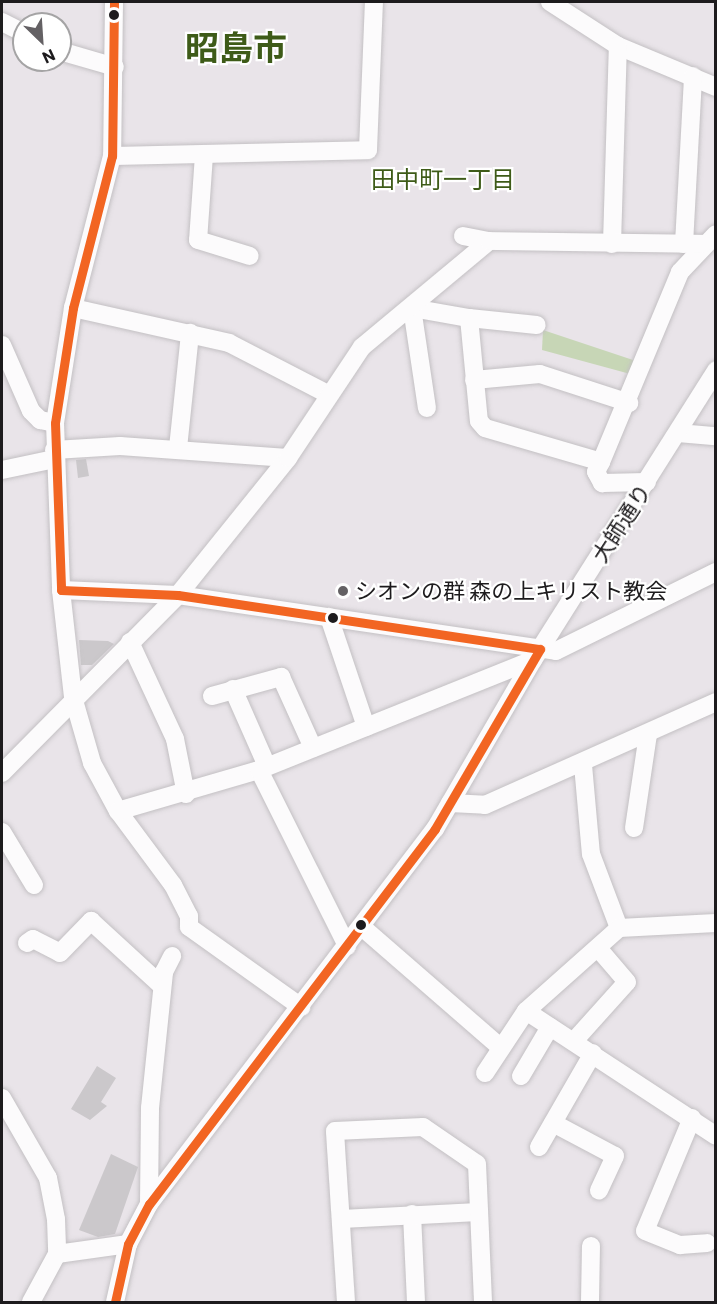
<!DOCTYPE html>
<meta charset="utf-8">
<style>
body{margin:0}
#map{position:relative;width:717px;height:1304px;overflow:hidden;background:#e9e4e9;font-family:Commissioner,"Noto Sans JP",sans-serif}
div>[style]{position:absolute}
[style*='--x']{left:calc(var(--x)*1px);top:calc(var(--y)*1px);width:calc(var(--w)*1px);rotate:calc(var(--a)*1deg)}
.green>*{inset:0;background:#c7d6b6}
.building>*{inset:0;background:#cbc8cb}
.roads{filter:drop-shadow(0 0 2px #c3c0c3) drop-shadow(0 0 2px #c3c0c3)}
.minor>*{height:18px;margin:-9px;padding:0 9px;transform-origin:9px;border-radius:9px;background:#fcfbfc}
.bus-1>*{height:9px;margin:-4.5px;padding:0 4.5px;transform-origin:4.5px;border-radius:4.5px;background:#f26522}
.dots>*{width:16px;height:16px;translate:-50% -50%;box-sizing:border-box;border:3px solid #fff;border-radius:50%}
span{translate:-50% -50%;white-space:nowrap;text-align:center;line-height:1.15;-webkit-text-stroke:4.5px #fff;paint-order:stroke}
.street-label{font-size:22px;color:#1d1b1d}
.poi-label{font-size:22px;color:#1d1b1d}
.left{translate:0 -50%;text-align:left}
.neighbourhood-label{font-size:24px;color:#3e5b18}
.town-label{font-size:34px;color:#3e5b18;font-weight:700}
.frame{position:absolute;inset:0;border:3px solid #1d1b1d;pointer-events:none}
.north{position:absolute;left:12px;top:12px;width:60px;height:60px;box-sizing:border-box;background:#fff;border:2px solid #a5a4a5;border-radius:50%;rotate:155deg;font-size:16px;font-weight:700;line-height:24px;text-align:center;color:#1d1b1d}
.north::after{content:'';display:block;margin:auto;width:21px;height:27px;background:#646164;clip-path:polygon(50% 0,100% 100%,50% 72%,0 100%)}
</style>
<div id="map">
<div class="green">
<i style="clip-path:polygon(543px 330px,639px 362px,634px 375px,542px 350px)"></i>
</div>
<div class="building">
<i style="clip-path:polygon(86px 459px,89px 476px,78px 478px,76px 460px)"></i>
<i style="clip-path:polygon(79px 640px,108px 641px,114px 644px,92px 665px,81px 665px)"></i>
<i style="clip-path:polygon(97px 1066px,116px 1078px,101px 1102px,107px 1106px,90px 1120px,71px 1109px)"></i>
<i style="clip-path:polygon(111px 1154px,138px 1167px,115px 1234px,98px 1237px,79px 1230px)"></i>
</div>
<div class="roads">
<div class="minor">
<i style="--x:114;--y:2;--w:154;--a:90.7"></i>
<i style="--x:112;--y:156;--w:157;--a:104.4"></i>
<i style="--x:73;--y:308;--w:116;--a:98.9"></i>
<i style="--x:55;--y:423;--w:167;--a:87.9"></i>
<i style="--x:61;--y:590;--w:108;--a:83.6"></i>
<i style="--x:73;--y:697;--w:69;--a:73.9"></i>
<i style="--x:92;--y:763;--w:55;--a:61.6"></i>
<i style="--x:118;--y:811;--w:92;--a:53.4"></i>
<i style="--x:173;--y:885;--w:35;--a:63"></i>
<i style="--x:189;--y:916;--w:11;--a:90"></i>
<i style="--x:189;--y:927;--w:138;--a:35.5"></i>
<i style="--x:550;--y:2;--w:81;--a:32.9"></i>
<i style="--x:618;--y:46;--w:106;--a:22.7"></i>
<i style="--x:2;--y:22;--w:25;--a:27"></i>
<i style="--x:60;--y:51;--w:57;--a:16.2"></i>
<i style="--x:204;--y:155;--w:85;--a:94"></i>
<i style="--x:198;--y:240;--w:54;--a:17.1"></i>
<i style="--x:112;--y:156;--w:256;--a:-1.3"></i>
<i style="--x:368;--y:150;--w:148;--a:-87.7"></i>
<i style="--x:463;--y:236;--w:26;--a:11"></i>
<i style="--x:612;--y:244;--w:198;--a:-88.3"></i>
<i style="--x:684;--y:244;--w:168;--a:-86.9"></i>
<i style="--x:73;--y:308;--w:160;--a:12.6"></i>
<i style="--x:229;--y:343;--w:111;--a:27.3"></i>
<i style="--x:412;--y:308;--w:58;--a:10"></i>
<i style="--x:469;--y:318;--w:103;--a:84.5"></i>
<i style="--x:479;--y:421;--w:9;--a:49"></i>
<i style="--x:485;--y:428;--w:121;--a:16.3"></i>
<i style="--x:601;--y:462;--w:11;--a:117"></i>
<i style="--x:596;--y:472;--w:13;--a:61"></i>
<i style="--x:602;--y:483;--w:45;--a:-1.3"></i>
<i style="--x:412;--y:308;--w:101;--a:81.5"></i>
<i style="--x:469;--y:318;--w:68;--a:5.9"></i>
<i style="--x:2;--y:345;--w:72;--a:66.3"></i>
<i style="--x:31;--y:411;--w:13;--a:45"></i>
<i style="--x:40;--y:420;--w:15;--a:11"></i>
<i style="--x:474;--y:380;--w:66;--a:-5.2"></i>
<i style="--x:540;--y:374;--w:94;--a:18"></i>
<i style="--x:678;--y:433;--w:38;--a:5"></i>
<i style="--x:178;--y:448;--w:116;--a:-84"></i>
<i style="--x:54;--y:450;--w:66;--a:-3.5"></i>
<i style="--x:120;--y:446;--w:168;--a:4.1"></i>
<i style="--x:601;--y:462;--w:206;--a:-67.4"></i>
<i style="--x:680;--y:272;--w:52;--a:-46.5"></i>
<i style="--x:2;--y:470;--w:53;--a:-11.9"></i>
<i style="--x:61;--y:590;--w:117;--a:2.4"></i>
<i style="--x:178;--y:595;--w:382;--a:8.4"></i>
<i style="--x:556;--y:651;--w:178;--a:-26.3"></i>
<i style="--x:329;--y:617;--w:116;--a:71.4"></i>
<i style="--x:130;--y:642;--w:107;--a:65.1"></i>
<i style="--x:175;--y:739;--w:56;--a:78.7"></i>
<i style="--x:233;--y:689;--w:84;--a:66.2"></i>
<i style="--x:212;--y:696;--w:72;--a:-15.4"></i>
<i style="--x:281;--y:677;--w:78;--a:65.7"></i>
<i style="--x:583;--y:765;--w:89;--a:84.9"></i>
<i style="--x:591;--y:854;--w:79;--a:69.3"></i>
<i style="--x:259;--y:770;--w:197;--a:63.4"></i>
<i style="--x:2;--y:773;--w:250;--a:-45.3"></i>
<i style="--x:178;--y:595;--w:176;--a:-51.2"></i>
<i style="--x:288;--y:458;--w:133;--a:-56.3"></i>
<i style="--x:362;--y:347;--w:165;--a:-39.8"></i>
<i style="--x:489;--y:241;--w:214;--a:0.8"></i>
<i style="--x:450;--y:803;--w:35;--a:3"></i>
<i style="--x:485;--y:805;--w:253;--a:-24"></i>
<i style="--x:118;--y:811;--w:147;--a:-16.2"></i>
<i style="--x:259;--y:770;--w:295;--a:-21.9"></i>
<i style="--x:634;--y:828;--w:95;--a:-81.5"></i>
<i style="--x:2;--y:832;--w:62;--a:58.9"></i>
<i style="--x:362;--y:927;--w:184;--a:41"></i>
<i style="--x:27;--y:943;--w:7;--a:-34"></i>
<i style="--x:33;--y:939;--w:30;--a:27"></i>
<i style="--x:60;--y:953;--w:45;--a:-45.9"></i>
<i style="--x:91;--y:921;--w:96;--a:42.5"></i>
<i style="--x:526;--y:1011;--w:227;--a:33.3"></i>
<i style="--x:574;--y:1041;--w:79;--a:-48.1"></i>
<i style="--x:627;--y:982;--w:45;--a:-130.5"></i>
<i style="--x:485;--y:1073;--w:74;--a:-56.5"></i>
<i style="--x:526;--y:1011;--w:125;--a:-41.7"></i>
<i style="--x:619;--y:928;--w:97;--a:-3"></i>
<i style="--x:521;--y:1076;--w:57;--a:-59.4"></i>
<i style="--x:2;--y:1098;--w:92;--a:60.1"></i>
<i style="--x:48;--y:1178;--w:42;--a:79"></i>
<i style="--x:56;--y:1219;--w:35;--a:88"></i>
<i style="--x:57;--y:1254;--w:55;--a:118.4"></i>
<i style="--x:692;--y:1118;--w:122;--a:112.6"></i>
<i style="--x:645;--y:1231;--w:38;--a:22"></i>
<i style="--x:680;--y:1245;--w:27;--a:-4"></i>
<i style="--x:553;--y:1123;--w:70;--a:28"></i>
<i style="--x:615;--y:1156;--w:38;--a:115"></i>
<i style="--x:539;--y:1147;--w:108;--a:-60.1"></i>
<i style="--x:149;--y:1204;--w:96;--a:-89.4"></i>
<i style="--x:150;--y:1108;--w:137;--a:-84.1"></i>
<i style="--x:164;--y:972;--w:18;--a:-63"></i>
<i style="--x:412;--y:1214;--w:88;--a:87.4"></i>
<i style="--x:341;--y:1219;--w:138;--a:-2.9"></i>
<i style="--x:57;--y:1254;--w:72;--a:-8"></i>
<i style="--x:115;--y:1302;--w:59;--a:-77.4"></i>
<i style="--x:128;--y:1244;--w:45;--a:-62.3"></i>
<i style="--x:149;--y:1204;--w:472;--a:-52.7"></i>
<i style="--x:435;--y:829;--w:195;--a:-59.9"></i>
<i style="--x:533;--y:660;--w:343;--a:-57.7"></i>
<i style="--x:346;--y:1302;--w:171;--a:-93.7"></i>
<i style="--x:335;--y:1131;--w:88;--a:-2.6"></i>
<i style="--x:423;--y:1127;--w:65;--a:34.4"></i>
<i style="--x:477;--y:1164;--w:138;--a:87.5"></i>
<i style="--x:590;--y:1302;--w:56;--a:-89"></i>
</div>
</div>
<div class="bus-1">
<i style="--x:114;--y:2;--w:154;--a:90.7"></i>
<i style="--x:112;--y:156;--w:157;--a:104.4"></i>
<i style="--x:73;--y:308;--w:116;--a:98.9"></i>
<i style="--x:55;--y:423;--w:167;--a:87.9"></i>
<i style="--x:61;--y:590;--w:117;--a:2.4"></i>
<i style="--x:178;--y:595;--w:366;--a:8.5"></i>
<i style="--x:540;--y:649;--w:208;--a:120.3"></i>
<i style="--x:435;--y:829;--w:472;--a:127.3"></i>
<i style="--x:149;--y:1204;--w:45;--a:117.7"></i>
<i style="--x:128;--y:1244;--w:59;--a:102.6"></i>
</div>
<div class="dots">
<i style="left:114px;top:15px;background:#1d1b1d"></i>
<i style="left:343px;top:591px;background:#646164"></i>
<i style="left:333px;top:618px;background:#1d1b1d"></i>
<i style="left:361px;top:925px;background:#1d1b1d"></i>
</div>
<div class="street-label">
<span style="left:621px;top:523px;rotate:-57deg">大師通り</span>
</div>
<div class="poi-label">
<span class="left" style="left:355px;top:591px">シオンの群 森の上キリスト教会</span>
</div>
<div class="neighbourhood-label">
<span style="left:443px;top:179px">田中町一丁目</span>
</div>
<div class="town-label">
<span style="left:236px;top:47px">昭島市</span>
</div>
<div class="frame"></div>
<div class="north">N</div>
</div>
